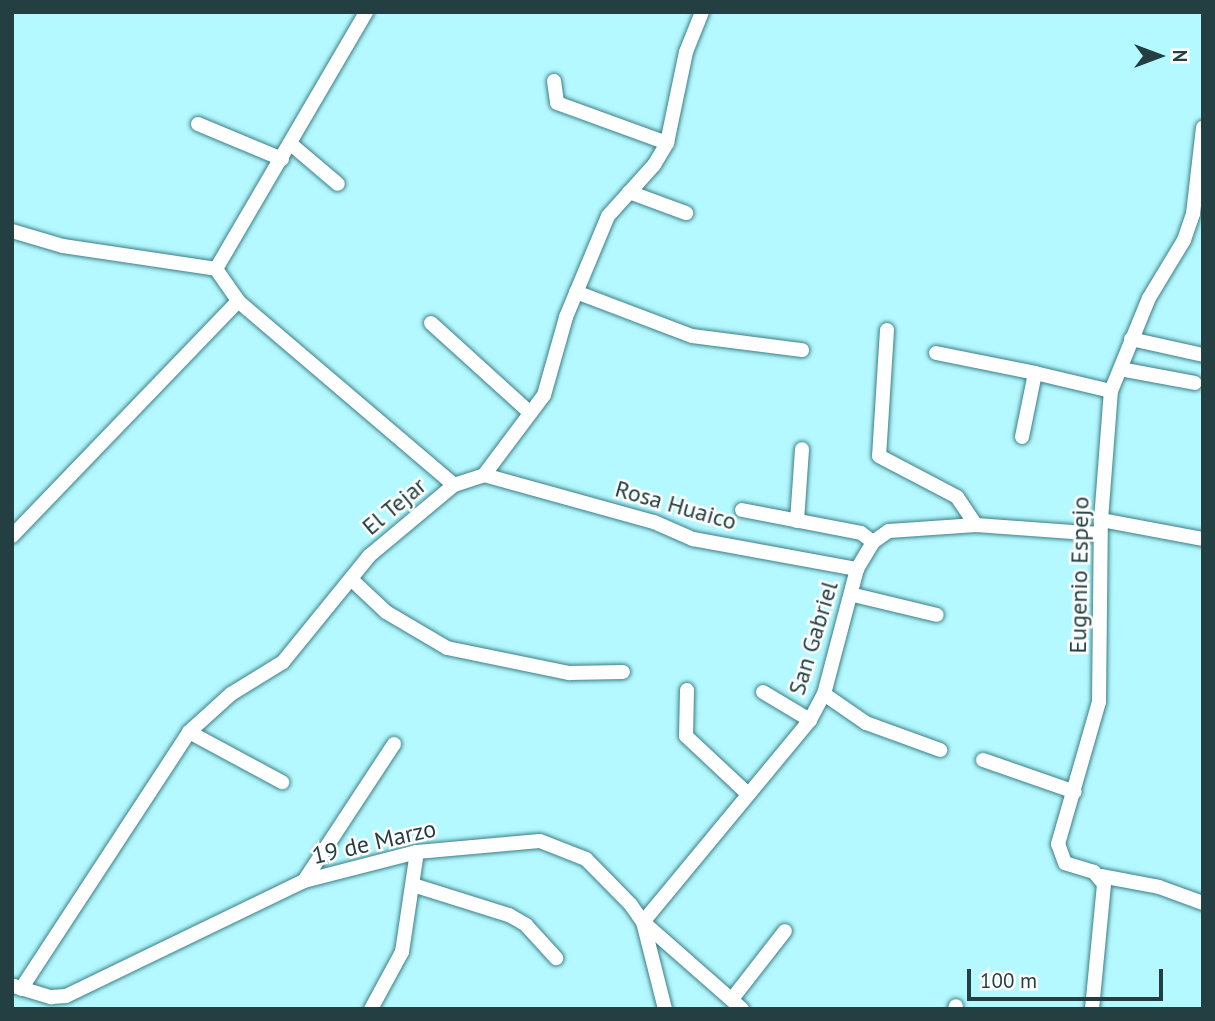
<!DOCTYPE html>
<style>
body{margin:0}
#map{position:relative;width:1215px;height:1021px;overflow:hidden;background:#b4f9ff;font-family:"PT Sans",sans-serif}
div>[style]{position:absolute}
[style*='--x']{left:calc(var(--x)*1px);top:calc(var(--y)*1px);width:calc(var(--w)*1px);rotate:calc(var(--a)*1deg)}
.roads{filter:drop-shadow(0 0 2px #3c7f86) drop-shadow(0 0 2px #3c7f86)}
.minor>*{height:14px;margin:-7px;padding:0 7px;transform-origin:7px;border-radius:7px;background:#fff}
span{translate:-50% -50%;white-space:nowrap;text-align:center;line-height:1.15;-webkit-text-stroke:5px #fff;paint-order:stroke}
.street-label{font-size:24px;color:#233f41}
.frame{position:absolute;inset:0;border:14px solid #233f41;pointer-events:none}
.north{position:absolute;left:1124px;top:21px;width:70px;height:70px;-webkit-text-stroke:5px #fff;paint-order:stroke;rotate:90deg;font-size:19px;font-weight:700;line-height:28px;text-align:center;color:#233f41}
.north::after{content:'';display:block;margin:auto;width:24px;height:32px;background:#233f41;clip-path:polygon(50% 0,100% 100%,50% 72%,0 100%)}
.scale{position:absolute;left:967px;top:969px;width:196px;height:32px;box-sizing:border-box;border:4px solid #233f41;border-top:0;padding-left:9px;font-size:21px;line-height:24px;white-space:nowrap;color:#233f41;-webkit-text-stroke:5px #fff;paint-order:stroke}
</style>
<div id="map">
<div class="roads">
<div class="minor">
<i style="--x:554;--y:81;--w:22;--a:82"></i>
<i style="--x:557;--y:103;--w:117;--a:20"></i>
<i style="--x:198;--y:124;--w:91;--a:22.6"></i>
<i style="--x:292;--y:145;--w:60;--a:40.3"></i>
<i style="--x:629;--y:192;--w:61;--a:20.2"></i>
<i style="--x:12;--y:231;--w:53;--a:16.4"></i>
<i style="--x:63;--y:246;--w:155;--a:8.5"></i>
<i style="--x:216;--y:269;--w:39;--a:55"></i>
<i style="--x:238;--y:301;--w:284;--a:40.4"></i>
<i style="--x:216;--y:269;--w:298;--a:-59.7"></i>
<i style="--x:576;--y:292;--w:124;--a:20.8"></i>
<i style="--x:692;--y:336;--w:111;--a:7.3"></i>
<i style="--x:431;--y:323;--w:132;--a:42.2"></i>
<i style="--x:887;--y:330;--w:126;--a:93.6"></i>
<i style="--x:879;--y:456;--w:88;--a:27.7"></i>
<i style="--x:957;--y:497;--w:34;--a:56"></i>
<i style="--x:1131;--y:339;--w:74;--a:12.5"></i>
<i style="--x:936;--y:353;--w:101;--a:11.4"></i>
<i style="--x:1120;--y:369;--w:76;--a:10.6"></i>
<i style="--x:1022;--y:437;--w:65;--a:-78.5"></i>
<i style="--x:1035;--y:373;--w:78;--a:13.3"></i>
<i style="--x:484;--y:475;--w:176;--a:15.5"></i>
<i style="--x:654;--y:522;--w:43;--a:23.6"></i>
<i style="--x:693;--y:539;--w:167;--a:10.4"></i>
<i style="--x:742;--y:510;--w:121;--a:10.9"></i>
<i style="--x:861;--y:533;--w:15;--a:37"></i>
<i style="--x:1101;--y:520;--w:104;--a:10.6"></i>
<i style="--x:797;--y:521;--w:72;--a:-86"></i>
<i style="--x:12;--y:536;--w:326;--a:-46.1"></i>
<i style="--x:351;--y:579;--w:48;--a:43.3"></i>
<i style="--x:386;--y:612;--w:71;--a:30.5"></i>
<i style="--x:447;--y:648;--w:125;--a:11.6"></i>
<i style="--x:569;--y:673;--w:54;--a:-1.1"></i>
<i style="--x:854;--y:595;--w:85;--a:13.5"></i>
<i style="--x:687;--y:690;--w:46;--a:91.2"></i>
<i style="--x:686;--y:736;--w:85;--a:43.1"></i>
<i style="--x:763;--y:692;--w:55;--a:30.8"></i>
<i style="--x:824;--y:694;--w:51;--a:34.6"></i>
<i style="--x:866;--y:723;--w:79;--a:20"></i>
<i style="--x:189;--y:732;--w:106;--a:28.3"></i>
<i style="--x:983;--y:760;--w:97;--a:19.2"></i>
<i style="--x:1101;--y:876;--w:59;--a:10.7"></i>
<i style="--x:1159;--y:887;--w:47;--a:20"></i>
<i style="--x:304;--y:881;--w:164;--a:-56.7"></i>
<i style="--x:413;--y:885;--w:101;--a:17.4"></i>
<i style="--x:509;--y:915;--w:20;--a:30"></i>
<i style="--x:526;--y:925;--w:45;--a:47.7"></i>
<i style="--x:14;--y:986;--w:39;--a:17"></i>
<i style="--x:51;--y:997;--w:15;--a:-4"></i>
<i style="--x:66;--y:996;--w:264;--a:-25.8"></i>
<i style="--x:304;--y:881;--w:117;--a:-14.4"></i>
<i style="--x:417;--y:852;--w:123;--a:-5.1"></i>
<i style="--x:540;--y:841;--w:49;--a:21.4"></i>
<i style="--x:586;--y:859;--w:64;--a:45.6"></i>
<i style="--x:631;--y:905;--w:21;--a:55"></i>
<i style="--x:643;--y:922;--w:90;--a:75.8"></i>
<i style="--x:21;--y:989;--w:307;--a:-56.8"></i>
<i style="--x:189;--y:732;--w:57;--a:-42.1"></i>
<i style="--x:231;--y:694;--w:61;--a:-31.6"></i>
<i style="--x:283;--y:662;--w:136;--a:-50.9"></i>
<i style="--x:369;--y:556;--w:111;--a:-39.9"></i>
<i style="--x:454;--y:485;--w:32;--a:-18"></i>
<i style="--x:484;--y:475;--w:100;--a:-53.1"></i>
<i style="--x:544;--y:395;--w:81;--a:-74.2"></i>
<i style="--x:566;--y:317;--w:109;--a:-67.4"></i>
<i style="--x:608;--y:216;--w:69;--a:-48"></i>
<i style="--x:654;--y:165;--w:26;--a:-59"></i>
<i style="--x:667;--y:143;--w:93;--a:-78.2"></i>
<i style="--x:686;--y:52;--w:43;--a:-68.2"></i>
<i style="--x:732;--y:999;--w:86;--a:-52.1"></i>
<i style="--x:371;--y:1009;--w:65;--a:-61.5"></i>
<i style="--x:402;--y:952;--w:101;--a:-81.5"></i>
<i style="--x:742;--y:1009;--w:132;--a:-138.7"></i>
<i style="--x:643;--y:922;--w:262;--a:-50.4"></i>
<i style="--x:810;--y:720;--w:30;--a:-62"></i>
<i style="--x:824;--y:694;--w:129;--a:-75.2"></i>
<i style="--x:857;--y:569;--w:31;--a:-59"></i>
<i style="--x:873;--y:542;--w:19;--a:-35"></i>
<i style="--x:889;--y:531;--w:87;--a:-3.9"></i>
<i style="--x:976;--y:525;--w:124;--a:4.2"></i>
<i style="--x:955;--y:1009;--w:3;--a:-72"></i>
<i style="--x:1092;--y:1009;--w:126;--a:-84.5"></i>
<i style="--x:1104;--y:884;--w:16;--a:-130"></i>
<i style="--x:1094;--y:872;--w:30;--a:-163"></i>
<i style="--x:1065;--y:863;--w:20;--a:-110"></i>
<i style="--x:1058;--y:844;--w:148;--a:-73.9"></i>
<i style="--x:1099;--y:702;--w:182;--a:-89.4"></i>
<i style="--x:1101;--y:520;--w:129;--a:-85.6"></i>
<i style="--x:1111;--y:391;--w:100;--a:-67.8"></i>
<i style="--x:1149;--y:298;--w:68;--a:-58.9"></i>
<i style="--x:1184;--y:240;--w:28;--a:-71"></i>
<i style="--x:1193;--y:214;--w:87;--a:-83.4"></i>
</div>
</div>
<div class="street-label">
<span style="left:676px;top:505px;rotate:16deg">Rosa Huaico</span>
<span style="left:394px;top:506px;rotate:-40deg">El Tejar</span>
<span style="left:1079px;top:575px;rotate:-89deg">Eugenio Espejo</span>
<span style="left:813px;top:638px;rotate:-73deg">San Gabriel</span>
<span style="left:374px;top:842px;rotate:-13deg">19 de Marzo</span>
</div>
<div class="frame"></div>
<div class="north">N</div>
<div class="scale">100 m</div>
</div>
